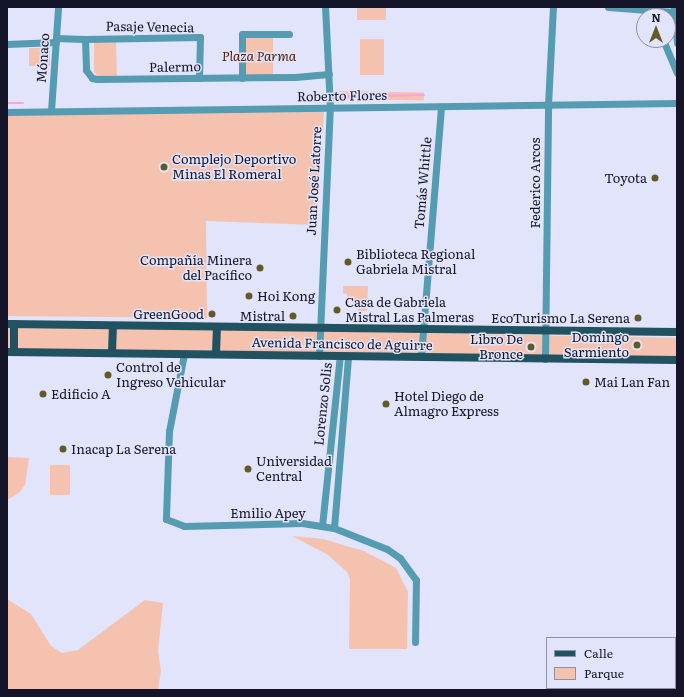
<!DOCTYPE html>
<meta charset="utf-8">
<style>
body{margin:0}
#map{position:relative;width:684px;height:697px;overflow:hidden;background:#e1e4fa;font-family:Literata,serif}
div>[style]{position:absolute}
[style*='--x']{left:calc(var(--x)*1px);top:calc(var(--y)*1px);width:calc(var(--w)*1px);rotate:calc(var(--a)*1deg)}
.green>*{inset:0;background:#f6c2b0;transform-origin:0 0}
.stream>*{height:2px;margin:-1px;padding:0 1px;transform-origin:1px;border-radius:1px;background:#f5a6da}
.minor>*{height:7px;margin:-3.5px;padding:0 3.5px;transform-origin:3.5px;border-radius:3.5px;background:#559bb1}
.major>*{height:8px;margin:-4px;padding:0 4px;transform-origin:4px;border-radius:4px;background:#205261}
.dots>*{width:11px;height:11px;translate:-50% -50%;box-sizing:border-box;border:2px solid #e1e4fa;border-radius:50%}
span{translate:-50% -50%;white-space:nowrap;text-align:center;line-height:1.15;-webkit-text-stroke:3px #e1e4fa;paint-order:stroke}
.street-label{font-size:13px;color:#141528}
.park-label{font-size:13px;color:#501b06;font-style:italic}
.poi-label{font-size:13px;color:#141528}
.left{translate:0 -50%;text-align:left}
.right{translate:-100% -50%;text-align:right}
.frame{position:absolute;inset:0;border:8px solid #141528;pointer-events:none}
.legend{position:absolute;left:546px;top:637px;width:130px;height:52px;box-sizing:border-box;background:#e1e4fa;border:1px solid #8f91a6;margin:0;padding:5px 7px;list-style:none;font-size:12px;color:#141528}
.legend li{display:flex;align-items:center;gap:8px;height:20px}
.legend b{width:20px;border:1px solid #8f91a6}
.north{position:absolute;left:636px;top:8px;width:40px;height:40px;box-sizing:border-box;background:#e1e4fa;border:1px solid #8f91a6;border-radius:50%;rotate:0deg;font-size:11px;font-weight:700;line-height:16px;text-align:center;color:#141528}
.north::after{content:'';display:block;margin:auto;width:14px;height:18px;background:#625a26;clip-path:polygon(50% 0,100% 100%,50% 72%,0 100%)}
</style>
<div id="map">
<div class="green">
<i style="left:357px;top:7px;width:29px;height:13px"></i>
<i style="left:273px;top:37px;width:38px;height:27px;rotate:90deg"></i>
<i style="left:360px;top:39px;width:24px;height:36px"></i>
<i style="clip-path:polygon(94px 41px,116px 42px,117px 76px,98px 76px,94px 72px)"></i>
<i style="left:29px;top:48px;width:21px;height:18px"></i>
<i style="left:339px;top:91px;width:85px;height:8px;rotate:1deg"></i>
<i style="clip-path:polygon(324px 112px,316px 225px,206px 221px,207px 318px,7px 316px,7px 113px)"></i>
<i style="clip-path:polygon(343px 286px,368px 286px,367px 311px,358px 311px,358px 306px,353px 307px,353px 300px,347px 300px,347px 294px,343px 293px)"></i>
<i style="left:7px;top:326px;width:670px;height:23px;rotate:1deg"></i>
<i style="clip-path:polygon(7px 457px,29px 458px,25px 485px,19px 493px,7px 500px)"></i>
<i style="left:50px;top:465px;width:20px;height:30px"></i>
<i style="clip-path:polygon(292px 536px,324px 539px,343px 545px,364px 551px,396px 568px,408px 592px,407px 649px,349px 649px,350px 579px,347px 572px,328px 555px)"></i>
<i style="clip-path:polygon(7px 599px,31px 614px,51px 646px,62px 653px,78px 650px,145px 600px,163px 603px,158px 651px,161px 671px,158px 690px,7px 690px)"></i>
</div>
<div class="stream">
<i style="--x:336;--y:97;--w:88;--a:-1.3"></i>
<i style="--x:7;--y:103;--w:16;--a:0"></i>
</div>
<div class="minor">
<i style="--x:608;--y:7;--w:66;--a:4.3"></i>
<i style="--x:674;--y:8;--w:35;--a:85"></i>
<i style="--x:56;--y:38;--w:29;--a:2"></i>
<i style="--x:85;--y:39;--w:31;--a:88"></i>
<i style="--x:86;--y:70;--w:10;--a:53"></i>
<i style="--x:92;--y:78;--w:5;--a:11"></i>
<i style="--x:97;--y:79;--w:198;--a:-0.6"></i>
<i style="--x:295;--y:77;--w:34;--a:-5"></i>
<i style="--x:85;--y:39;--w:115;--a:-1"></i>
<i style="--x:200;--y:37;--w:41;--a:91.4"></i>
<i style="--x:663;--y:40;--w:36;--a:67"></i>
<i style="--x:7;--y:44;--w:49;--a:-2.3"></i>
<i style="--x:242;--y:78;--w:44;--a:-90"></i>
<i style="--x:242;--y:34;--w:47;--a:0"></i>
<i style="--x:51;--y:111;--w:104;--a:-86.1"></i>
<i style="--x:7;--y:112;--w:670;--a:-0.77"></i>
<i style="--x:184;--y:354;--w:78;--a:101"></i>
<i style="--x:169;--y:431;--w:88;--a:92"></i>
<i style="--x:166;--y:519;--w:19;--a:21"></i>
<i style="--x:184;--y:526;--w:118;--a:-1.5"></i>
<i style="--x:302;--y:523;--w:32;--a:9"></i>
<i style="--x:334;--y:528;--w:57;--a:21.6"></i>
<i style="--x:387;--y:549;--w:16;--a:35"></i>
<i style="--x:400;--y:558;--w:27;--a:54"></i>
<i style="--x:416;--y:580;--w:62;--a:90.9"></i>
<i style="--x:319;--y:356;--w:248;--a:-87.5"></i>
<i style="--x:330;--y:108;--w:101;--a:-92.8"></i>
<i style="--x:421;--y:356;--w:250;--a:-85.4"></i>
<i style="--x:545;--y:359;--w:254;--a:-89.3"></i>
<i style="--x:548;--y:105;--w:98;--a:-87.1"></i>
<i style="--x:322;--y:526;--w:171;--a:-84"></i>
<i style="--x:334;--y:528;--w:173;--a:-85.3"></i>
</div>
<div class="major">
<i style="--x:7;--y:324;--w:670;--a:0.68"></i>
<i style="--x:7;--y:352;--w:670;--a:0.68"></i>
<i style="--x:14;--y:352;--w:28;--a:-90"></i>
<i style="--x:112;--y:353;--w:27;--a:-88"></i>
<i style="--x:216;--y:354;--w:27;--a:-88"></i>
</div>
<div class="dots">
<i style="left:164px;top:167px;background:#625a26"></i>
<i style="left:655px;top:178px;background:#625a26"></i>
<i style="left:348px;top:262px;background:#625a26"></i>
<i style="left:260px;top:268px;background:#625a26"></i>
<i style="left:249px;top:296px;background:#625a26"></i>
<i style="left:337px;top:310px;background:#625a26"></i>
<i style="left:212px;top:314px;background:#625a26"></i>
<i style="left:293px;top:316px;background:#625a26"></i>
<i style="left:638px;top:318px;background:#625a26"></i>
<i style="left:637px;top:345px;background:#625a26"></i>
<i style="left:531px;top:347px;background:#625a26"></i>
<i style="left:108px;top:375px;background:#625a26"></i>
<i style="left:586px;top:382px;background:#625a26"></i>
<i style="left:43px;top:394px;background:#625a26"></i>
<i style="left:386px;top:404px;background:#625a26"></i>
<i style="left:63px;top:449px;background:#625a26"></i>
<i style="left:248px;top:469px;background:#625a26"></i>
</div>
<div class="street-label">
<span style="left:150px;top:27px;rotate:1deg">Pasaje Venecia</span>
<span style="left:43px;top:58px;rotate:-86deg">Mónaco</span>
<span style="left:175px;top:67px;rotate:-1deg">Palermo</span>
<span style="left:342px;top:96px;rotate:-1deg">Roberto Flores</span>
<span style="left:314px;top:181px;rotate:-87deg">Juan José Latorre</span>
<span style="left:423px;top:183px;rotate:-85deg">Tomás Whittle</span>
<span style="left:535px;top:183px;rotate:-90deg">Federico Arcos</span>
<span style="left:342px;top:344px;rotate:1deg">Avenida Francisco de Aguirre</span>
<span style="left:323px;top:404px;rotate:-84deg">Lorenzo Solis</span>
<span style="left:268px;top:513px">Emilio Apey</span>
</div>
<div class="park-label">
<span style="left:259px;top:56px">Plaza Parma</span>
</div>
<div class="poi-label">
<span class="left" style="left:172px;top:167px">Complejo Deportivo<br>Minas El Romeral</span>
<span class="right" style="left:647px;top:178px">Toyota</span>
<span class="left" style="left:356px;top:262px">Biblioteca Regional<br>Gabriela Mistral</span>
<span class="right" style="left:252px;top:268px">Compañía Minera<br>del Pacífico</span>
<span class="left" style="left:257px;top:296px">Hoi Kong</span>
<span class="left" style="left:345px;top:310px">Casa de Gabriela<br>Mistral Las Palmeras</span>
<span class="right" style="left:204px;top:314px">GreenGood</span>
<span class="right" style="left:285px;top:316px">Mistral</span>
<span class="right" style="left:630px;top:318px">EcoTurismo La Serena</span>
<span class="right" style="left:629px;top:345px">Domingo<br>Sarmiento</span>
<span class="right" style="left:523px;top:347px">Libro De<br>Bronce</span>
<span class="left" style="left:116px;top:375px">Control de<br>Ingreso Vehicular</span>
<span class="left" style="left:594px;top:382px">Mai Lan Fan</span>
<span class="left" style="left:51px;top:394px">Edificio A</span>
<span class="left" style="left:394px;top:404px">Hotel Diego de<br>Almagro Express</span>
<span class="left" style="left:71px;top:449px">Inacap La Serena</span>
<span class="left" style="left:256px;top:469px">Universidad<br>Central</span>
</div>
<div class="frame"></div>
<ul class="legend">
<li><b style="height:5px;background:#205261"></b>Calle</li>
<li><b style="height:11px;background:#f6c2b0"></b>Parque</li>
</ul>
<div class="north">N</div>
</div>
